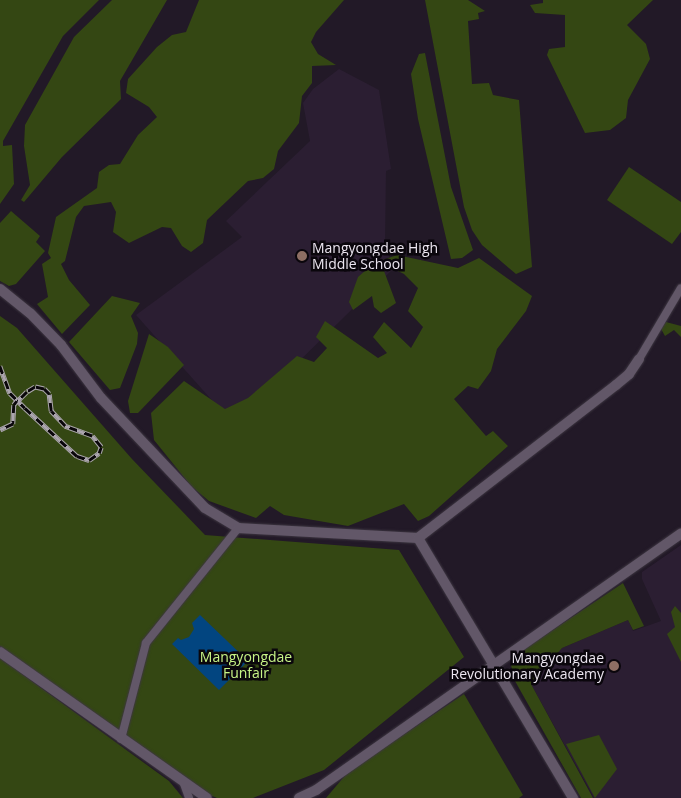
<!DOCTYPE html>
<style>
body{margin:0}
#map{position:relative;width:681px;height:798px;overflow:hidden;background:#221927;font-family:"Open Sans",sans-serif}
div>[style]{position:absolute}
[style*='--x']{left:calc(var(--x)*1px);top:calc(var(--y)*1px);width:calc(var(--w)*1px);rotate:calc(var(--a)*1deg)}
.built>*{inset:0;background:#2b1e32}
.green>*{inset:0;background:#344713}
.water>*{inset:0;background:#024580}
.roads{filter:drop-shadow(0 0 1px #3d3641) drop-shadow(0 0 1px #3d3641)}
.street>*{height:8px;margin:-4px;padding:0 4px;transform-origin:4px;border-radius:4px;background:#625768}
.secondary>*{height:10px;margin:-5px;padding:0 5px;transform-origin:5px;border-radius:5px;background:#625768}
.rail>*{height:4.5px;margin-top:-2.25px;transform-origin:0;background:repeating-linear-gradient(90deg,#0a060c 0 8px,#aba4af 0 16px);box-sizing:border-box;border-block:1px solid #aba4af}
.dots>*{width:14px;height:14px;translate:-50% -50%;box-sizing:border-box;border:2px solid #0a060c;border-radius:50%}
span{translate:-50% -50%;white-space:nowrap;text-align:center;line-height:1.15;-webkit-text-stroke:5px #0a060c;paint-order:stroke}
.poi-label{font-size:14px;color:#ece6f0}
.left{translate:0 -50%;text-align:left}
.right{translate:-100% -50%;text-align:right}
.park-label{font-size:14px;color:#c7f487}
</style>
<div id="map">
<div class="built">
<i style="clip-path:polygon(339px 69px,379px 90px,391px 169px,386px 171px,385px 244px,393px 269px,234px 425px,136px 315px,242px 237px,226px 221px,310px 141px,303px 103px,313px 89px)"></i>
<i style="clip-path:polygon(681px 545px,681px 798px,594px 798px,531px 684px,562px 648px,628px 620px,633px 631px,661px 621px,642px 579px,642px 572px)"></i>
</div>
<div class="green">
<i style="clip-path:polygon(0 0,99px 0,63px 36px,3px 141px,3px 146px,12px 145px,14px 184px,0 204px)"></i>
<i style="clip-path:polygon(112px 0,167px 0,120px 81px,121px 99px,62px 157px,24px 202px,21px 200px,30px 185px,24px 146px,25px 125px,74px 37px)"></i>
<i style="clip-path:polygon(199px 0,344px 0,316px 32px,311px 42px,318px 54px,336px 65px,312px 66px,312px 83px,302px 96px,299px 123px,278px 151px,274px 169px,263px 178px,248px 181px,207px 220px,203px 243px,191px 252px,182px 246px,171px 228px,162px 227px,129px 243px,113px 232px,116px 212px,111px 202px,84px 206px,76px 217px,65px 261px,61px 264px,69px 280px,90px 305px,62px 334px,37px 304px,48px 297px,42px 264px,51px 258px,48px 253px,56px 217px,97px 188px,99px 172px,109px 165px,120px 164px,138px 135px,157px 117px,149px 107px,126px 93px,128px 79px,157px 47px,172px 35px,186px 32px)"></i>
<i style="clip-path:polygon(425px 0,468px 0,485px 11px,478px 13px,479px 19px,468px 21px,472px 84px,489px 83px,493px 95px,519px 100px,532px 267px,516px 274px,482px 245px,472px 230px,464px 207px)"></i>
<i style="clip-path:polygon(543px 0,653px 0,627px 25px,646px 44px,650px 59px,628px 100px,626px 118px,610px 130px,585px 133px,547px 55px,549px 49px,565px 47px,565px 15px,535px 13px,530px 5px,543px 3px)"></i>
<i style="clip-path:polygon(425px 53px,451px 187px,473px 250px,462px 258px,451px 259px,418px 119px,411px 74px,419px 54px)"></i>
<i style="clip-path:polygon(629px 167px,681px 202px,681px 232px,672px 244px,607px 200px)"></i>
<i style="clip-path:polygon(11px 211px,40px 236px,36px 242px,45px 251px,16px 284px,9px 286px,0 281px,0 223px)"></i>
<i style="clip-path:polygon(397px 255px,458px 268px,479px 258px,532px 296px,526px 311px,497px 349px,491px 371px,478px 389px,468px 386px,454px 399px,486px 436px,493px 431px,508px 446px,429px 516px,418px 521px,404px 504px,348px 526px,284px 515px,270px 506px,256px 518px,209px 501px,191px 486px,154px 440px,151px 413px,184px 381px,225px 409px,248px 398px,297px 356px,314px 362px,327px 348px,316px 337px,325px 321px,378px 358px,387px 353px,373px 337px,384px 322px,411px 348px,423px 327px,408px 311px,418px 288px,404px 274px,388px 266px,384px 271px,396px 303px,381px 313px,374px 307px,372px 296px,353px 310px,349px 302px,358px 277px,374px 263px)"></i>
<i style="clip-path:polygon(112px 296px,140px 303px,131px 316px,138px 333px,137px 344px,120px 388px,110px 390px,69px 342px)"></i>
<i style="clip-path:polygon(0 316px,17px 328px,132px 459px,205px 535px,399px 550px,464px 657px,324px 770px,253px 798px,217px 798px,205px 793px,0 646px)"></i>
<i style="clip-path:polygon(666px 322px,681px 326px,681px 337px,674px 330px,665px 336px,661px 329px)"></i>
<i style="clip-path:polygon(149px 334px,168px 347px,184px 365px,138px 413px,130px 413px,128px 401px)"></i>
<i style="clip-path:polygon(623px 583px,644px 626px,633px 630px,628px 620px,562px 648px,531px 684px,593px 798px,581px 798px,515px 681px,511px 665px,517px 654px)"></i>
<i style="clip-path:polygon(675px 606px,681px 613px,681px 662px,667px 634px,675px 627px,671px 612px)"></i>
<i style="clip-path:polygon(0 658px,169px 781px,183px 798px,0 798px)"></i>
<i style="clip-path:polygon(464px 694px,523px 795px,519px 798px,326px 798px,348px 772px)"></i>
<i style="clip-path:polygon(599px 735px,617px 769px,595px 798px,566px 744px)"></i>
</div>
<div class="water">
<i style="clip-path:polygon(200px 615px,248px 661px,219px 690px,172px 644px,178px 638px,181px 640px,189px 637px,194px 629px,192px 623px)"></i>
</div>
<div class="roads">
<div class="street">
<i style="--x:639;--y:359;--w:82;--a:-59.4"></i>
<i style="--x:121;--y:739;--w:99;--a:-75.4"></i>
<i style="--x:146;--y:643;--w:147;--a:-51.3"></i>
<i style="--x:184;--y:784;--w:15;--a:70"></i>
</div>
<div class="secondary">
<i style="--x:0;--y:289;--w:38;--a:39"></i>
<i style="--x:30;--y:313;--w:45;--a:45.9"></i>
<i style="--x:61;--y:345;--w:66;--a:53"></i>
<i style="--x:101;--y:398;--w:151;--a:46.6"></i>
<i style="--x:205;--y:508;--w:39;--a:31"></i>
<i style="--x:238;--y:528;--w:180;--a:3.2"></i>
<i style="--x:418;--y:538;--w:250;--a:-37.7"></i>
<i style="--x:616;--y:385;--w:17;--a:-40"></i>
<i style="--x:629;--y:374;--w:18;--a:-56"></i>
<i style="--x:418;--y:538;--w:303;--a:59.2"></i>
<i style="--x:0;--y:652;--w:253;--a:35.2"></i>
<i style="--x:299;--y:798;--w:19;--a:-25"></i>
<i style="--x:316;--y:790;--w:446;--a:-35.1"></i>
</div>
</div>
<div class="rail">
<i style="--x:0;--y:366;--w:29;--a:70"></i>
<i style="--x:10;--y:393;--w:21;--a:45"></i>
<i style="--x:25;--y:408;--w:71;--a:42.7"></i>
<i style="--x:77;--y:456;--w:13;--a:18"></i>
<i style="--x:89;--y:460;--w:12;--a:-35"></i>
<i style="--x:99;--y:453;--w:6;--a:-72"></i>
<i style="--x:101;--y:447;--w:14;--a:-129"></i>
<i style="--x:92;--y:436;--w:29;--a:-160"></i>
<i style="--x:65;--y:426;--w:21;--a:-133"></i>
<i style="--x:51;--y:411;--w:17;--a:-97"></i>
<i style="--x:49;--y:394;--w:7;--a:-135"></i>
<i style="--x:44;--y:389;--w:9;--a:-167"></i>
<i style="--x:35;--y:387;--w:9;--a:148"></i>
<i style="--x:27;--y:392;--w:13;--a:135"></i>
<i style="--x:18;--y:401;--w:1;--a:180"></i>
<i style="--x:17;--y:401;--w:5;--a:127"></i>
<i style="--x:14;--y:405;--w:19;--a:93"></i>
<i style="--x:13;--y:424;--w:14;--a:155"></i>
</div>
<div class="dots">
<i style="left:302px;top:256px;background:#8d6e63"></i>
<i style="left:614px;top:666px;background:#8d6e63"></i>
</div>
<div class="poi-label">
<span class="left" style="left:312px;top:256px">Mangyongdae High<br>Middle School</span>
<span class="right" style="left:604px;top:666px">Mangyongdae<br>Revolutionary Academy</span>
</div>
<div class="park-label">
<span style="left:246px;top:665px">Mangyongdae<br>Funfair</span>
</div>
</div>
